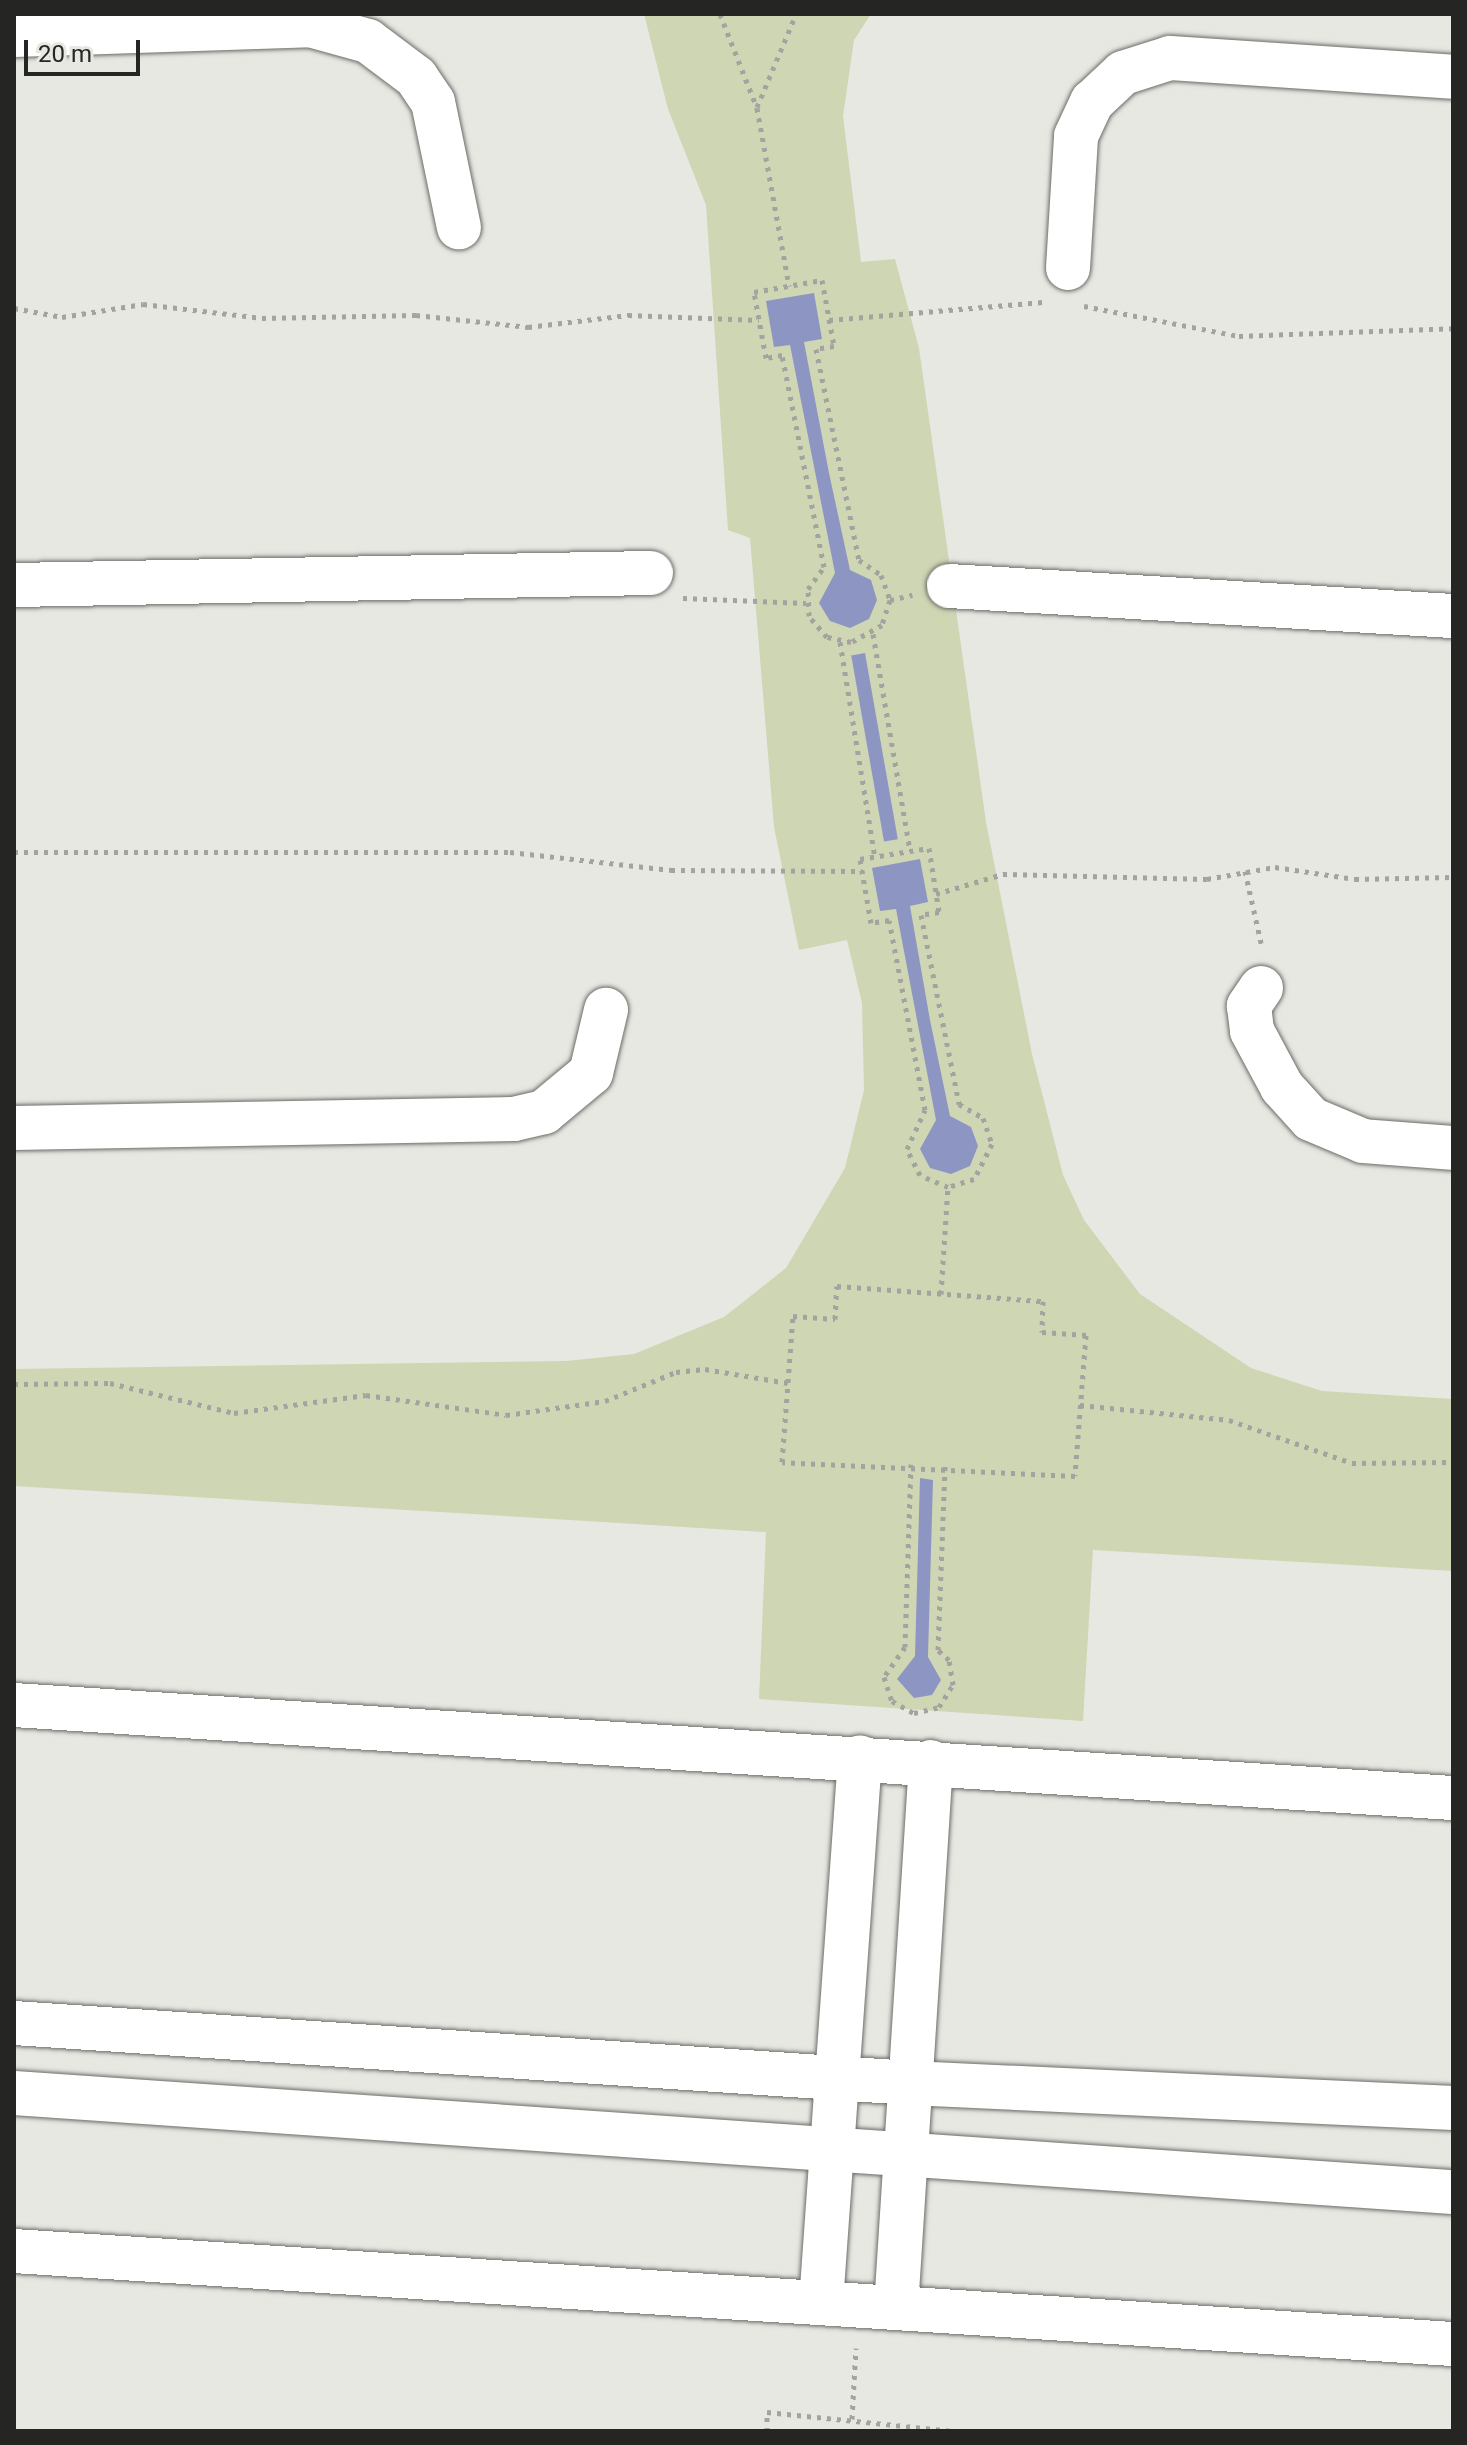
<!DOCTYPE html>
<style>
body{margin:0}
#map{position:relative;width:1467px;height:2445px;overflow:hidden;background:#e7e8e2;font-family:Roboto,sans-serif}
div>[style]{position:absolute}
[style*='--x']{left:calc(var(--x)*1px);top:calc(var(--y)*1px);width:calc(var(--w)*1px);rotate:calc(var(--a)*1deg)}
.green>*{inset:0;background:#cfd6b4}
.water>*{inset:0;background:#8d96c3;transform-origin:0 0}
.path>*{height:5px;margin-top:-2.5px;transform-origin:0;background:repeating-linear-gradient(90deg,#a3a39f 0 4px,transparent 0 10px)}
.roads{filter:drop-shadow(0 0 2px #6c6d68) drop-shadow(0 0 2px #6c6d68)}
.street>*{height:44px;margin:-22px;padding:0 22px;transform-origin:22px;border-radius:22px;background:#fff}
span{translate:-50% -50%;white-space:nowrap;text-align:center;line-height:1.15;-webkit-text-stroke:6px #e7e8e2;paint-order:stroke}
.frame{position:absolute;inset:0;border:16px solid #252523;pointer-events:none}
.scale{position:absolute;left:24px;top:40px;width:116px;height:36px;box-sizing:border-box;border:4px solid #252523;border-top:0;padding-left:10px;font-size:24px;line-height:28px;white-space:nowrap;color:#252523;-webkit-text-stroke:6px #e7e8e2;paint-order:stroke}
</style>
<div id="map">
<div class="green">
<i style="clip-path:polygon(644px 14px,871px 14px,854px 40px,843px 116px,861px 262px,895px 259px,919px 348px,986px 822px,1032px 1054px,1063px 1175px,1084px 1220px,1140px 1294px,1251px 1368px,1322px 1391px,1453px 1399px,1453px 1571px,1093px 1550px,1083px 1721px,759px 1699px,766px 1532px,14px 1486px,14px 1369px,566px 1361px,634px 1354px,724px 1317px,786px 1268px,845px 1168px,864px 1090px,862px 1003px,847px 940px,799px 950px,774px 827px,750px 538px,728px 530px,706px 205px,668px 109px)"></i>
</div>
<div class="water">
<i style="clip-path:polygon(814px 293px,822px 339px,804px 342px,829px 473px,850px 570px,871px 580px,877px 600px,869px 619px,850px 628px,830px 621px,819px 603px,835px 573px,790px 345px,774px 347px,766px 301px)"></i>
<i style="left:865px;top:653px;width:189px;height:14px;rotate:80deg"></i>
<i style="clip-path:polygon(920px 859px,928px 902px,910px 906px,930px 1020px,950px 1116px,971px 1127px,978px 1146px,970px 1166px,951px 1174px,930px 1168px,920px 1149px,936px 1120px,896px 909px,880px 911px,872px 868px)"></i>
<i style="clip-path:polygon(920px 1478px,933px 1480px,928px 1657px,941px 1680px,932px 1695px,914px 1698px,897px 1679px,915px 1656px)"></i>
</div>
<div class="path">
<i style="--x:720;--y:14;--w:101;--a:68.5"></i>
<i style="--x:757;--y:108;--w:181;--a:79.8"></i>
<i style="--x:757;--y:107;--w:101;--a:-67.2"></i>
<i style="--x:822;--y:280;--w:67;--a:79.7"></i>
<i style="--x:834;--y:346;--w:18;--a:171"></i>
<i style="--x:816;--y:349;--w:215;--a:78.5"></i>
<i style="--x:859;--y:560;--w:27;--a:34"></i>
<i style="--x:881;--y:575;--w:27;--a:70"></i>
<i style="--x:890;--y:600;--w:26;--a:108"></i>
<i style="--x:882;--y:625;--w:35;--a:151"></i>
<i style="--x:851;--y:642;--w:25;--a:-168"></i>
<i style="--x:827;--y:637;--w:28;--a:-131"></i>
<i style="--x:809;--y:616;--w:27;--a:-92"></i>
<i style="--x:808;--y:589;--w:27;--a:-54"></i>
<i style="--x:824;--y:567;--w:216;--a:-101.2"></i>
<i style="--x:782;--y:355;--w:16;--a:169"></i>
<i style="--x:766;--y:358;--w:67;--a:-100.3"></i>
<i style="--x:754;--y:292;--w:69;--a:-10"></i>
<i style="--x:1084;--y:306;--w:158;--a:11"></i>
<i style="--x:1239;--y:336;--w:214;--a:-2.1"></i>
<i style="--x:14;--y:308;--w:49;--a:10.6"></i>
<i style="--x:62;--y:317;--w:82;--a:-9.1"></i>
<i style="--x:143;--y:304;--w:120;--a:6.7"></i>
<i style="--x:262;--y:318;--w:154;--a:-1.1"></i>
<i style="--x:416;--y:315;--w:113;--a:6.1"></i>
<i style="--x:528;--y:327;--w:101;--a:-6.8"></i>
<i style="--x:628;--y:315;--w:131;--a:2.2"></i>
<i style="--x:829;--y:320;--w:215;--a:-4.8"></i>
<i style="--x:683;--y:598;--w:123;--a:2.3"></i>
<i style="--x:890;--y:600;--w:23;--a:-13"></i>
<i style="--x:873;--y:634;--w:220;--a:80.3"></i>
<i style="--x:840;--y:642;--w:218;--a:80.8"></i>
<i style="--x:929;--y:848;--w:65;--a:81.1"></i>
<i style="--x:939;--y:912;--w:18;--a:171"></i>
<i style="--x:921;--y:915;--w:193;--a:78.6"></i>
<i style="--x:959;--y:1104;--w:28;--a:30"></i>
<i style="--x:983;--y:1118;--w:28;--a:71"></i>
<i style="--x:992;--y:1144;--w:39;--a:117"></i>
<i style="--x:974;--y:1179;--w:27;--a:163"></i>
<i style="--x:948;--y:1187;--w:30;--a:-157"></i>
<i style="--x:920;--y:1175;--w:29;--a:-117"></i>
<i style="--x:907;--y:1149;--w:43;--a:-65.2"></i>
<i style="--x:925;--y:1110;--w:193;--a:-100.7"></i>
<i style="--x:889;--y:920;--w:18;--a:171"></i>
<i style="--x:871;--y:923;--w:65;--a:-99.8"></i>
<i style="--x:860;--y:859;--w:70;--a:-9.1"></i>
<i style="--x:14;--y:852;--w:496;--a:0"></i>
<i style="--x:510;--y:852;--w:162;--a:6.4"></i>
<i style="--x:671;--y:870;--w:191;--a:0.3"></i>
<i style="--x:1245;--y:871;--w:78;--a:77.4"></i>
<i style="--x:936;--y:894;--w:70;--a:-16.6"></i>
<i style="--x:1003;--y:874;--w:204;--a:1.4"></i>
<i style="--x:1207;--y:879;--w:69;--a:-10"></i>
<i style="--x:1275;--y:867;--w:81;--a:8.5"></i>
<i style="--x:1355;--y:879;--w:98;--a:-1.2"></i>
<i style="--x:837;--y:1286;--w:207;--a:4.2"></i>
<i style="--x:1043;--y:1301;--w:31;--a:92"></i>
<i style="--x:1042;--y:1332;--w:44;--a:3.9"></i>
<i style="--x:1086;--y:1335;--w:141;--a:94.5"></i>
<i style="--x:1075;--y:1476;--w:293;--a:-177.3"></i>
<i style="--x:782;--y:1462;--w:146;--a:-85.7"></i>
<i style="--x:793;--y:1316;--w:42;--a:4.1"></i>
<i style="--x:835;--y:1319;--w:33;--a:-87"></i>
<i style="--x:941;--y:1294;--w:107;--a:-86.3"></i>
<i style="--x:14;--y:1384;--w:96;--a:-0.6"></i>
<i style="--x:110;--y:1383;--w:128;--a:13.6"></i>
<i style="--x:234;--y:1413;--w:133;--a:-7.8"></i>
<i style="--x:366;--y:1395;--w:141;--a:8.1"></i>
<i style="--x:506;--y:1415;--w:100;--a:-8"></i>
<i style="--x:605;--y:1401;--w:77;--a:-22.2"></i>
<i style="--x:676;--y:1372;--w:29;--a:-6"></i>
<i style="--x:705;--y:1369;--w:84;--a:9.6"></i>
<i style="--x:1080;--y:1405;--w:150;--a:5.7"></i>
<i style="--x:1229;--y:1420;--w:130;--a:19.3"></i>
<i style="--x:1352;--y:1463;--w:101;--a:-0.6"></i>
<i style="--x:911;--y:1464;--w:183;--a:91.9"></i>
<i style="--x:905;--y:1647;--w:37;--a:125"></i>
<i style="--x:884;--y:1677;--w:25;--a:72"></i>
<i style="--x:892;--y:1701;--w:25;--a:29"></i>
<i style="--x:914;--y:1713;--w:26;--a:-13"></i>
<i style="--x:939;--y:1707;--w:26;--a:-58"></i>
<i style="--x:953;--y:1685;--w:25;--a:-99"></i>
<i style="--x:949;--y:1660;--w:15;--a:-138"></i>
<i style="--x:938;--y:1650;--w:184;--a:-87.8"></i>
<i style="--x:852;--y:2419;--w:71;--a:-86.8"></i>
<i style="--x:767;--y:2431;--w:19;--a:-90"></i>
<i style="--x:767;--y:2412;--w:187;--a:5.8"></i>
</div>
<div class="roads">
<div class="street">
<i style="--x:14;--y:35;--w:296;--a:-1.9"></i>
<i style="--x:310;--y:25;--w:60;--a:15.4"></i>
<i style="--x:368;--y:41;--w:60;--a:36.9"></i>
<i style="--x:416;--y:77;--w:30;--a:56"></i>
<i style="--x:433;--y:102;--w:128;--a:78.3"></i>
<i style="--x:1068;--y:268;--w:132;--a:-86.5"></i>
<i style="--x:1076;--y:136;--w:38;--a:-65"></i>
<i style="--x:1092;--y:102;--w:42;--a:-43.1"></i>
<i style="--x:1123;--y:73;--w:49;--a:-17.7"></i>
<i style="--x:1170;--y:58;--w:284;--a:3.8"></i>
<i style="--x:14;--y:585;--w:637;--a:-1.08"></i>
<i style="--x:949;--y:586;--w:505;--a:3.41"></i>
<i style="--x:1261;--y:988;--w:22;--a:124"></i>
<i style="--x:1249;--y:1006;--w:25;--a:83"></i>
<i style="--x:1252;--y:1031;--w:64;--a:61.8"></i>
<i style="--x:1282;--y:1087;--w:43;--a:47.8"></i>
<i style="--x:1311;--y:1119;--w:56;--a:22.9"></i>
<i style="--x:1363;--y:1141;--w:90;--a:4.4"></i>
<i style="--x:14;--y:1128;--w:500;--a:-1.03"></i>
<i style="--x:514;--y:1119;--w:31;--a:-13"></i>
<i style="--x:544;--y:1112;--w:61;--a:-39.7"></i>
<i style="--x:591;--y:1073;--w:65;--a:-76.6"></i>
<i style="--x:14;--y:1705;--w:1442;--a:3.7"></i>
<i style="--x:14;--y:2023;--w:898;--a:3.83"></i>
<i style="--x:910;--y:2083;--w:544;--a:2.64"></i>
<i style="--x:14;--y:2093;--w:1442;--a:3.94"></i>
<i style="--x:14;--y:2251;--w:1442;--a:3.7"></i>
<i style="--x:821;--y:2303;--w:547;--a:-85.91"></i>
<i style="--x:896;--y:2308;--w:547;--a:-86.33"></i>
</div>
</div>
<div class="frame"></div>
<div class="scale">20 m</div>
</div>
